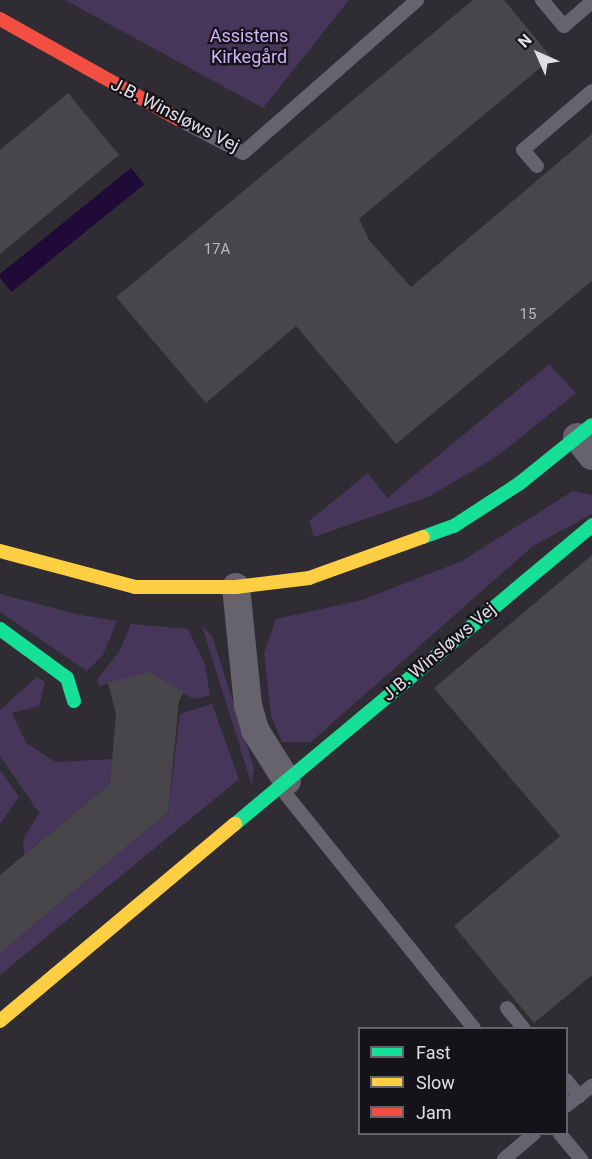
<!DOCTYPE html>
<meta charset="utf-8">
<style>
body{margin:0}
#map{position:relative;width:592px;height:1159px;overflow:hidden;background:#2f2c33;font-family:Roboto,sans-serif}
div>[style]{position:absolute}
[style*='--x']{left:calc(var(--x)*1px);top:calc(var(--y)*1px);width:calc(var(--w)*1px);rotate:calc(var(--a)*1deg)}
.green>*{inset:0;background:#45365a}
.water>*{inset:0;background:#200a37;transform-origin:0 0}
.building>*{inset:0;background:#48464b}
.lane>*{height:14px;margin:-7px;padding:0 7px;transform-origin:7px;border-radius:7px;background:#66636c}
.street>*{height:28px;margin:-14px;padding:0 14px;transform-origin:14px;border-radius:14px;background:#66636c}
.fast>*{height:14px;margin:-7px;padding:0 7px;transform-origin:7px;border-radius:7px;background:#16e098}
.slow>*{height:14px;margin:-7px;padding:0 7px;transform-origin:7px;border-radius:7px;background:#ffcf43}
.jam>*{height:14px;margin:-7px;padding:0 7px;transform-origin:7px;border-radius:7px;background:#f24e42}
span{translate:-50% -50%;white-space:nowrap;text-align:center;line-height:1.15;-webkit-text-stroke:4.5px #151319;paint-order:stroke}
.number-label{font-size:15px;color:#bab7be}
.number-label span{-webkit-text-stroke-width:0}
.park-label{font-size:18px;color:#ccb3f4}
.street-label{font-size:18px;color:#e0dde5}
.legend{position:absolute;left:358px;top:1027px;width:210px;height:108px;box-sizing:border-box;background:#151319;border:2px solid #66646b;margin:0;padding:8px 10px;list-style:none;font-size:18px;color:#e0dde5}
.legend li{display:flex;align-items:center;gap:12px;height:30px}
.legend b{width:30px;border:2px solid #66646b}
.north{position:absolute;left:508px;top:24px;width:60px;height:60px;-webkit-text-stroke:4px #151319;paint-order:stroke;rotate:315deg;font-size:16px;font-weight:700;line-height:24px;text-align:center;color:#e0dde5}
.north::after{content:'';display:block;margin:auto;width:21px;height:27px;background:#e0dde5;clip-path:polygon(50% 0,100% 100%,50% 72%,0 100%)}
</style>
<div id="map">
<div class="green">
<i style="clip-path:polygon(65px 0,349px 0,263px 108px)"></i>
<i style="clip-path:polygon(549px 364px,576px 393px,496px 457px,428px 497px,314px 537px,309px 521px,368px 473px,387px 498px)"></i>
<i style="clip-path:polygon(573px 491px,592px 495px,592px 514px,533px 546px,311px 742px,282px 742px,271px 716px,264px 653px,276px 619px,362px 600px,462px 561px)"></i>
<i style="clip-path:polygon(0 594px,81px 615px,117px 621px,103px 655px,87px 671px,0 612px)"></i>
<i style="clip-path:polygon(131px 624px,188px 629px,205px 664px,210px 695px,194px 699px,147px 673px,99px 686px,97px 679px,119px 652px)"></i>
<i style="clip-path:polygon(202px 626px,212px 636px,254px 768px,252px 786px)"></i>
<i style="clip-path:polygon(37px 677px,45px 682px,39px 706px,12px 713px,26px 743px,56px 762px,112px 759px,110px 784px,24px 855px,23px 840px,39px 813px,0 756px,0 710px)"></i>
<i style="clip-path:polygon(212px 704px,239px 779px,0 975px,0 953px,168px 812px,180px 714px)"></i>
<i style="clip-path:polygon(0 770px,19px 797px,0 824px)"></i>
</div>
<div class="water">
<i style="left:131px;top:168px;width:21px;height:171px;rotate:51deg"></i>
</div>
<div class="building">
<i style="clip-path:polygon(473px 0,504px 0,552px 58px,359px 219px,369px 240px,411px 287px,592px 134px,592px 281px,396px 444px,296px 326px,206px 403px,116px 297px)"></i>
<i style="clip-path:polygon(68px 93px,119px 155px,0 254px,0 150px)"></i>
<i style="clip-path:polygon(592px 555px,592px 975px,534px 1023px,454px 926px,560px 836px,434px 688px)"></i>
<i style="clip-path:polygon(149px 672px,184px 692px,179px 701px,168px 812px,0 953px,0 875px,110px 784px,116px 714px,108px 683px)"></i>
</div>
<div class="lane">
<i style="--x:542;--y:0;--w:34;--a:50"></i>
<i style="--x:564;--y:26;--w:37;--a:-41"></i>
<i style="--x:180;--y:120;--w:71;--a:27.6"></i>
<i style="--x:243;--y:153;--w:232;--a:-41.3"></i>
<i style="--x:537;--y:166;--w:21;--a:-131"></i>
<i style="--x:523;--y:150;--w:91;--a:-40.5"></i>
<i style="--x:280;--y:787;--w:309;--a:51.2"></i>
<i style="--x:507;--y:1008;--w:26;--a:51"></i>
<i style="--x:566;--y:1080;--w:21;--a:51"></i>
<i style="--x:566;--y:1106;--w:33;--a:-38"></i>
<i style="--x:560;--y:1134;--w:33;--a:50"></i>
<i style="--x:504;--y:1159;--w:39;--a:-40"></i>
</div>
<div class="street">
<i style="--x:577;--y:437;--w:24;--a:52"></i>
<i style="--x:236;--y:587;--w:119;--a:84.2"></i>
<i style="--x:248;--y:705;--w:26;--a:74"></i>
<i style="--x:255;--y:730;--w:60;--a:57.9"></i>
</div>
<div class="fast">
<i style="--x:423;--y:537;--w:33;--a:-20"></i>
<i style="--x:454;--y:526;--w:79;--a:-33.1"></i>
<i style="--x:520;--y:483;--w:92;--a:-38.9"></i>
<i style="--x:0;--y:629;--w:83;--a:36.2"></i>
<i style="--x:67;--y:678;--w:24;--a:73"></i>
<i style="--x:235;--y:824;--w:466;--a:-39.9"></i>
</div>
<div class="slow">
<i style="--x:0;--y:551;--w:140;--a:14.9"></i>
<i style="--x:135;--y:587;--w:101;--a:0"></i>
<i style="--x:236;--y:587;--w:74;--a:-7"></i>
<i style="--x:309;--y:578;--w:121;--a:-19.8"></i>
<i style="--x:0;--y:1021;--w:307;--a:-40"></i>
</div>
<div class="jam">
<i style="--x:0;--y:19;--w:206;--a:29.3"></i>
</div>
<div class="number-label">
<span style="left:217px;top:250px">17A</span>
<span style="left:528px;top:315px">15</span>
</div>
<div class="park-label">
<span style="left:249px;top:47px">Assistens<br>Kirkegård</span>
</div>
<div class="street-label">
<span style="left:175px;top:115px;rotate:27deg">J.B. Winsløws Vej</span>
<span style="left:439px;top:652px;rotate:-40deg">J.B. Winsløws Vej</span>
</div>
<ul class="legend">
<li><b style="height:8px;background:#16e098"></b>Fast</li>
<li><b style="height:8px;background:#ffcf43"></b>Slow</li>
<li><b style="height:8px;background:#f24e42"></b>Jam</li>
</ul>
<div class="north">N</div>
</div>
